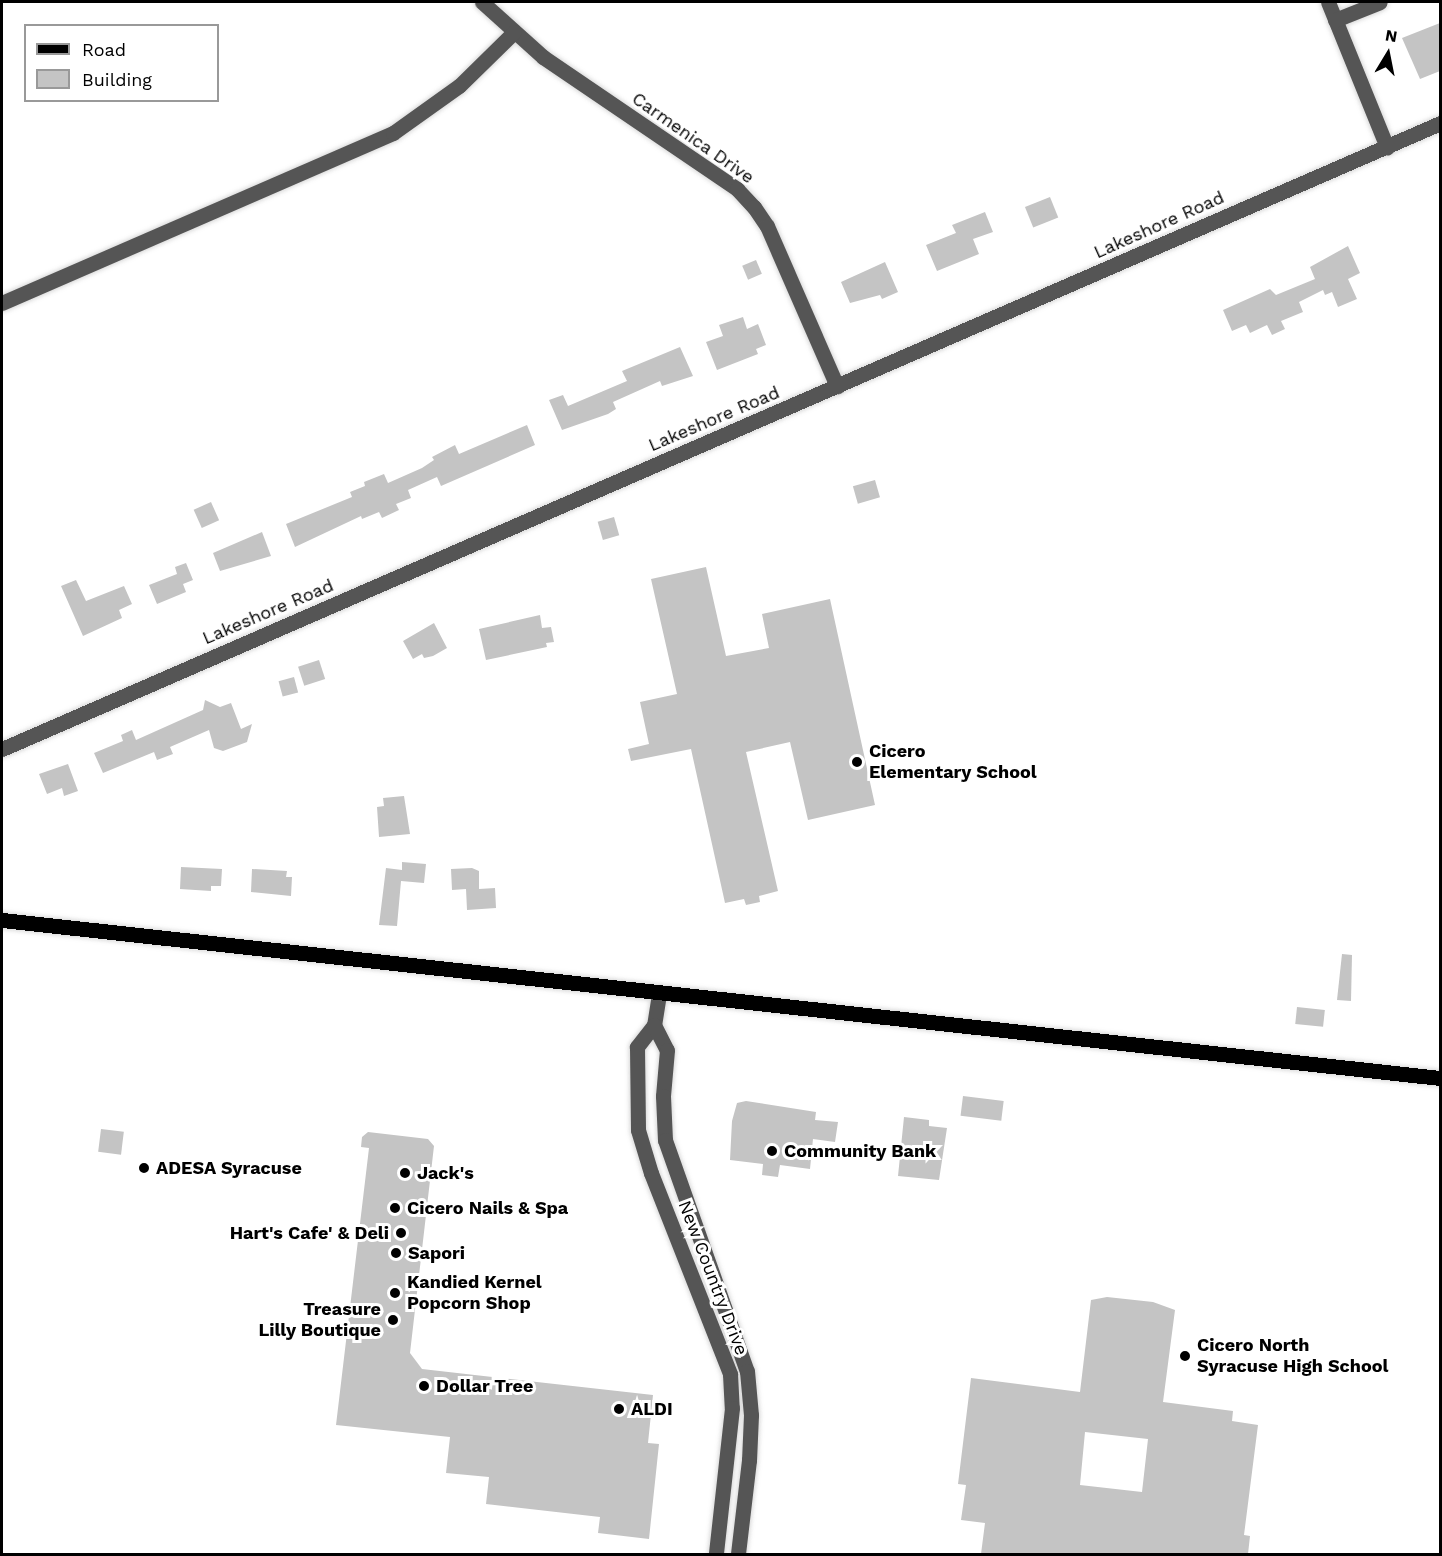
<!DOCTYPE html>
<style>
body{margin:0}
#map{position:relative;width:1442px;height:1556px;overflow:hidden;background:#fff;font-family:"Work Sans",sans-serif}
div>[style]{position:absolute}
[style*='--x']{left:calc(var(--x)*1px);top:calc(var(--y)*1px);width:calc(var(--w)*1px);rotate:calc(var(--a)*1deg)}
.building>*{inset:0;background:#c4c4c4;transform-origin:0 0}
.roads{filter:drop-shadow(0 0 2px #dbdbdb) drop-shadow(0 0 2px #dbdbdb)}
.minor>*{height:15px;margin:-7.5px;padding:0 7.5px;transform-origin:7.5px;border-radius:7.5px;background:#555}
.major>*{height:15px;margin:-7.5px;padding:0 7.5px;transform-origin:7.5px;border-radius:7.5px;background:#000}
.dots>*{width:16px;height:16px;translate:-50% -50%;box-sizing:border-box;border:3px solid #fff;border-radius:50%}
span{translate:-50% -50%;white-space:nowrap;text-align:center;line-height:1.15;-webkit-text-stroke:6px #fff;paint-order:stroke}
.street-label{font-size:18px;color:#000}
.poi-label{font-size:18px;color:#000;font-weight:700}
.left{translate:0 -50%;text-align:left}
.right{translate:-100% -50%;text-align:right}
.frame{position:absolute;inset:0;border:3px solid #000;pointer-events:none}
.legend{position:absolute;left:24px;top:24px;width:195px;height:78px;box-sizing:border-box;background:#fff;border:2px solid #999;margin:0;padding:8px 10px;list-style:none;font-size:18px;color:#000}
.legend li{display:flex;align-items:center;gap:12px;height:30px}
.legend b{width:30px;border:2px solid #999}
.north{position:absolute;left:1358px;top:24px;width:60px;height:60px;-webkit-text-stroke:4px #fff;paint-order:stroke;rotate:10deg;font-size:16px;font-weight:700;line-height:24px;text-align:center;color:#000}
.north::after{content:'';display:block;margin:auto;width:21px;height:27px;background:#000;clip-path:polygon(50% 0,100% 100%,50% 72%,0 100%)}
</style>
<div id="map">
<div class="building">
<i style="clip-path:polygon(1440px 23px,1440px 71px,1420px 79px,1402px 38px)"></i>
<i style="left:1050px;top:197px;width:22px;height:27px;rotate:68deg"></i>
<i style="clip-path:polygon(985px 212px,993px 232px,973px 239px,979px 254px,937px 271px,926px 245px,956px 233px,952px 225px)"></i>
<i style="clip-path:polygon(1348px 246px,1360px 273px,1348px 279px,1357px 299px,1338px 307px,1332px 292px,1325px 295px,1323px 290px,1299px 302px,1303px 312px,1281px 321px,1285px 329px,1272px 335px,1267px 325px,1250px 333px,1246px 325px,1232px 331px,1223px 310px,1270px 289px,1276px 295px,1315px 279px,1310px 267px)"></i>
<i style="left:756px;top:260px;width:15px;height:15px;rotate:67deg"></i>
<i style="clip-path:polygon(885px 262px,898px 292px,882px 299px,880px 295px,850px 303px,841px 282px)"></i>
<i style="clip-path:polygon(743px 317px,747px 329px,758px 324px,766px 345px,756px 349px,758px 354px,717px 370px,706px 342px,723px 336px,719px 325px)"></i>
<i style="clip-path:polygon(680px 347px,693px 376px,662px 386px,660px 381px,613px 402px,616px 409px,608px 414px,562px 430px,549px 400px,563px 395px,568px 406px,627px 381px,622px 371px)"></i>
<i style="clip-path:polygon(527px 425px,535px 445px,441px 486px,437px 477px,408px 490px,411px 498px,396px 504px,399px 510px,382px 518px,379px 512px,362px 519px,361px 516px,295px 547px,286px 524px,352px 497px,350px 492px,365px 486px,364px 482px,384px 474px,388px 483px,422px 468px,434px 460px,432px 457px,455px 445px,459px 454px)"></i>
<i style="left:875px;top:480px;width:18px;height:23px;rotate:74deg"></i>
<i style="left:211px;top:502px;width:20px;height:19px;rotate:66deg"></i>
<i style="left:614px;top:517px;width:19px;height:17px;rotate:74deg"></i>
<i style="clip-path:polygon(262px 532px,271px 556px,220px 571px,213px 553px)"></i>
<i style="clip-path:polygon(186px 563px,193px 580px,183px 584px,186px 592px,157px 604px,149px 585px,177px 574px,175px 567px)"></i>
<i style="clip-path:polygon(706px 567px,726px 656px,769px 648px,762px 614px,830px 599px,875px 805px,808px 820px,790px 742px,746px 752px,778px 891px,759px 896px,760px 902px,746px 905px,744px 899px,725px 903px,691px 749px,631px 761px,628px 749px,649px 744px,640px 702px,677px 694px,651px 579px)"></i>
<i style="clip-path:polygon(76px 580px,86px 601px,124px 586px,132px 604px,119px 610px,122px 618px,83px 636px,61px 586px)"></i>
<i style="clip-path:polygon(540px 615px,542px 628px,551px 627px,554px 642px,546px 643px,547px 647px,486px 660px,479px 629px)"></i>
<i style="clip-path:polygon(434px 623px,447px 648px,433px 656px,424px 658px,422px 654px,413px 659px,403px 641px)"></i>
<i style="left:319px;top:660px;width:20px;height:22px;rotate:72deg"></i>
<i style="left:294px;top:677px;width:16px;height:16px;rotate:75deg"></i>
<i style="clip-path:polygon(205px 700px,220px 707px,231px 703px,241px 729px,252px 724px,247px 742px,223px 751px,214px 748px,209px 730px,170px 747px,173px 754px,157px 760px,154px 752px,103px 773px,94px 753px,123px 741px,121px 735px,132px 730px,136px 740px,203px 710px)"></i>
<i style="clip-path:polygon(68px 764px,78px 791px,64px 796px,62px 788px,47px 794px,39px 774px)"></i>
<i style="clip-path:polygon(404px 796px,410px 834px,379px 837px,377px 807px,384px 806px,383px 798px)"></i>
<i style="clip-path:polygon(402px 862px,426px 864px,424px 883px,401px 881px,397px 926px,379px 925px,386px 868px,402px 870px)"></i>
<i style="clip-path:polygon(181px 867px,222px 869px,221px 886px,211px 886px,211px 891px,180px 889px)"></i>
<i style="clip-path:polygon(472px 868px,479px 871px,479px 889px,495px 888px,496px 908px,467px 910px,466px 889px,452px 890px,451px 869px)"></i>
<i style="clip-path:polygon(252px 869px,287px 871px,286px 877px,292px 877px,291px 896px,251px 892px)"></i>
<i style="clip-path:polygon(1342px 954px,1352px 955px,1351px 1001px,1337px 1000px)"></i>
<i style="left:1297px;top:1007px;width:28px;height:17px;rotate:6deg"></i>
<i style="left:963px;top:1096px;width:41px;height:20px;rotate:7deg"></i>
<i style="clip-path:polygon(746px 1101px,816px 1112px,815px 1120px,838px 1122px,835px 1142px,813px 1139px,810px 1169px,780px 1165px,778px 1177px,762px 1175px,763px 1164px,730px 1160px,732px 1121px,737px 1103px)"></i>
<i style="clip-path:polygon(904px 1117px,929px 1120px,929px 1126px,947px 1128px,939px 1180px,898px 1176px)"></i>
<i style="left:101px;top:1129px;width:23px;height:23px;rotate:7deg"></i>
<i style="clip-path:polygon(368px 1132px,428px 1139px,434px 1146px,410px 1353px,422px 1369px,653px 1395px,648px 1443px,659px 1444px,649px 1539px,598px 1533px,600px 1517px,486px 1504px,489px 1477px,446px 1473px,450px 1437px,336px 1425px,369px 1148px,361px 1147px,362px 1137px)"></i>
<i style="clip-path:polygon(evenodd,1107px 1297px,1153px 1302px,1175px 1310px,1163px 1402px,1233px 1411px,1232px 1421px,1258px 1425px,1244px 1535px,1250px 1536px,1248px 1554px,981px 1554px,985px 1523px,961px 1520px,966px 1485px,958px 1484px,971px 1378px,1080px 1392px,1091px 1300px,1107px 1297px,1085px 1432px,1148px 1439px,1142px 1492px,1080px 1485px,1085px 1432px)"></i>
</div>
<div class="roads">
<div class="minor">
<i style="--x:482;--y:2;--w:82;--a:42"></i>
<i style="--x:543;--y:57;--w:235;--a:34.2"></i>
<i style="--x:737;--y:189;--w:25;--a:47"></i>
<i style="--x:754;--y:207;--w:23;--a:56"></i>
<i style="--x:767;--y:226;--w:175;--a:66.4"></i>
<i style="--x:1328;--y:2;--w:157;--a:67.9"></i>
<i style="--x:1335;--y:20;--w:48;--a:-21.8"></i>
<i style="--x:2;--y:303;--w:426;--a:-23.5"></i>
<i style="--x:393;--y:133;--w:81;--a:-35.5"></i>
<i style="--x:459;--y:86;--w:77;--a:-44.5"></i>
<i style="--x:2;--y:749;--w:1568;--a:-23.52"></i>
<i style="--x:659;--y:994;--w:31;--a:99"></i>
<i style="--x:654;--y:1025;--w:28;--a:128"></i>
<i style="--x:637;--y:1047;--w:83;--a:89.3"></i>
<i style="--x:638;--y:1130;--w:45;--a:73.2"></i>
<i style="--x:651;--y:1173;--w:216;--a:68.5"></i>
<i style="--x:730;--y:1374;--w:34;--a:87"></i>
<i style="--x:732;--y:1408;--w:147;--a:96.3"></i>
<i style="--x:654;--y:1025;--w:28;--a:63"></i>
<i style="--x:667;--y:1050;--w:46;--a:95"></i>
<i style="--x:663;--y:1096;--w:44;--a:87.4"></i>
<i style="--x:665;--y:1140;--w:245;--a:70.5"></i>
<i style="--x:747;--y:1371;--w:44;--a:84.8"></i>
<i style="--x:751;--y:1415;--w:45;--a:92.5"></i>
<i style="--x:749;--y:1460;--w:95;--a:96.7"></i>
</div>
<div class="major">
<i style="--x:2;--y:920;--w:1447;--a:6.27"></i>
</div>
</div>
<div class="dots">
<i style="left:857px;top:762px;background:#000"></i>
<i style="left:772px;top:1151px;background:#000"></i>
<i style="left:144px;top:1168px;background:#000"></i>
<i style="left:405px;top:1173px;background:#000"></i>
<i style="left:395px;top:1208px;background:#000"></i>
<i style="left:401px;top:1233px;background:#000"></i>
<i style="left:396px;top:1253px;background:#000"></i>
<i style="left:395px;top:1293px;background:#000"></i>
<i style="left:393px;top:1320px;background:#000"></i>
<i style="left:1185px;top:1356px;background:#000"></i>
<i style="left:424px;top:1386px;background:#000"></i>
<i style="left:619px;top:1409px;background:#000"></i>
</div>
<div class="street-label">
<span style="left:693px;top:138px;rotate:35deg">Carmenica Drive</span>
<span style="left:1159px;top:225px;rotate:-24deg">Lakeshore Road</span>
<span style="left:714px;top:419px;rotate:-23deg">Lakeshore Road</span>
<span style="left:268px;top:612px;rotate:-23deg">Lakeshore Road</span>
<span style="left:713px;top:1278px;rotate:69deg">New Country Drive</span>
</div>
<div class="poi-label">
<span class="left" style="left:869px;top:762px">Cicero<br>Elementary School</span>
<span class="left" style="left:784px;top:1151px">Community Bank</span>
<span class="left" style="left:156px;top:1168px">ADESA Syracuse</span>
<span class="left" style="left:417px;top:1173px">Jack's</span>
<span class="left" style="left:407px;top:1208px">Cicero Nails &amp; Spa</span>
<span class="right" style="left:389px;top:1233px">Hart's Cafe' &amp; Deli</span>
<span class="left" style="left:408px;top:1253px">Sapori</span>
<span class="left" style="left:407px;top:1293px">Kandied Kernel<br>Popcorn Shop</span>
<span class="right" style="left:381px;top:1320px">Treasure<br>Lilly Boutique</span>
<span class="left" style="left:1197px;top:1356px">Cicero North<br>Syracuse High School</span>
<span class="left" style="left:436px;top:1386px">Dollar Tree</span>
<span class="left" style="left:631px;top:1409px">ALDI</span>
</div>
<div class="frame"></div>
<ul class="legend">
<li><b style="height:8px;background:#000"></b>Road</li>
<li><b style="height:16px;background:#c4c4c4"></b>Building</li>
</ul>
<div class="north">N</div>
</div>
